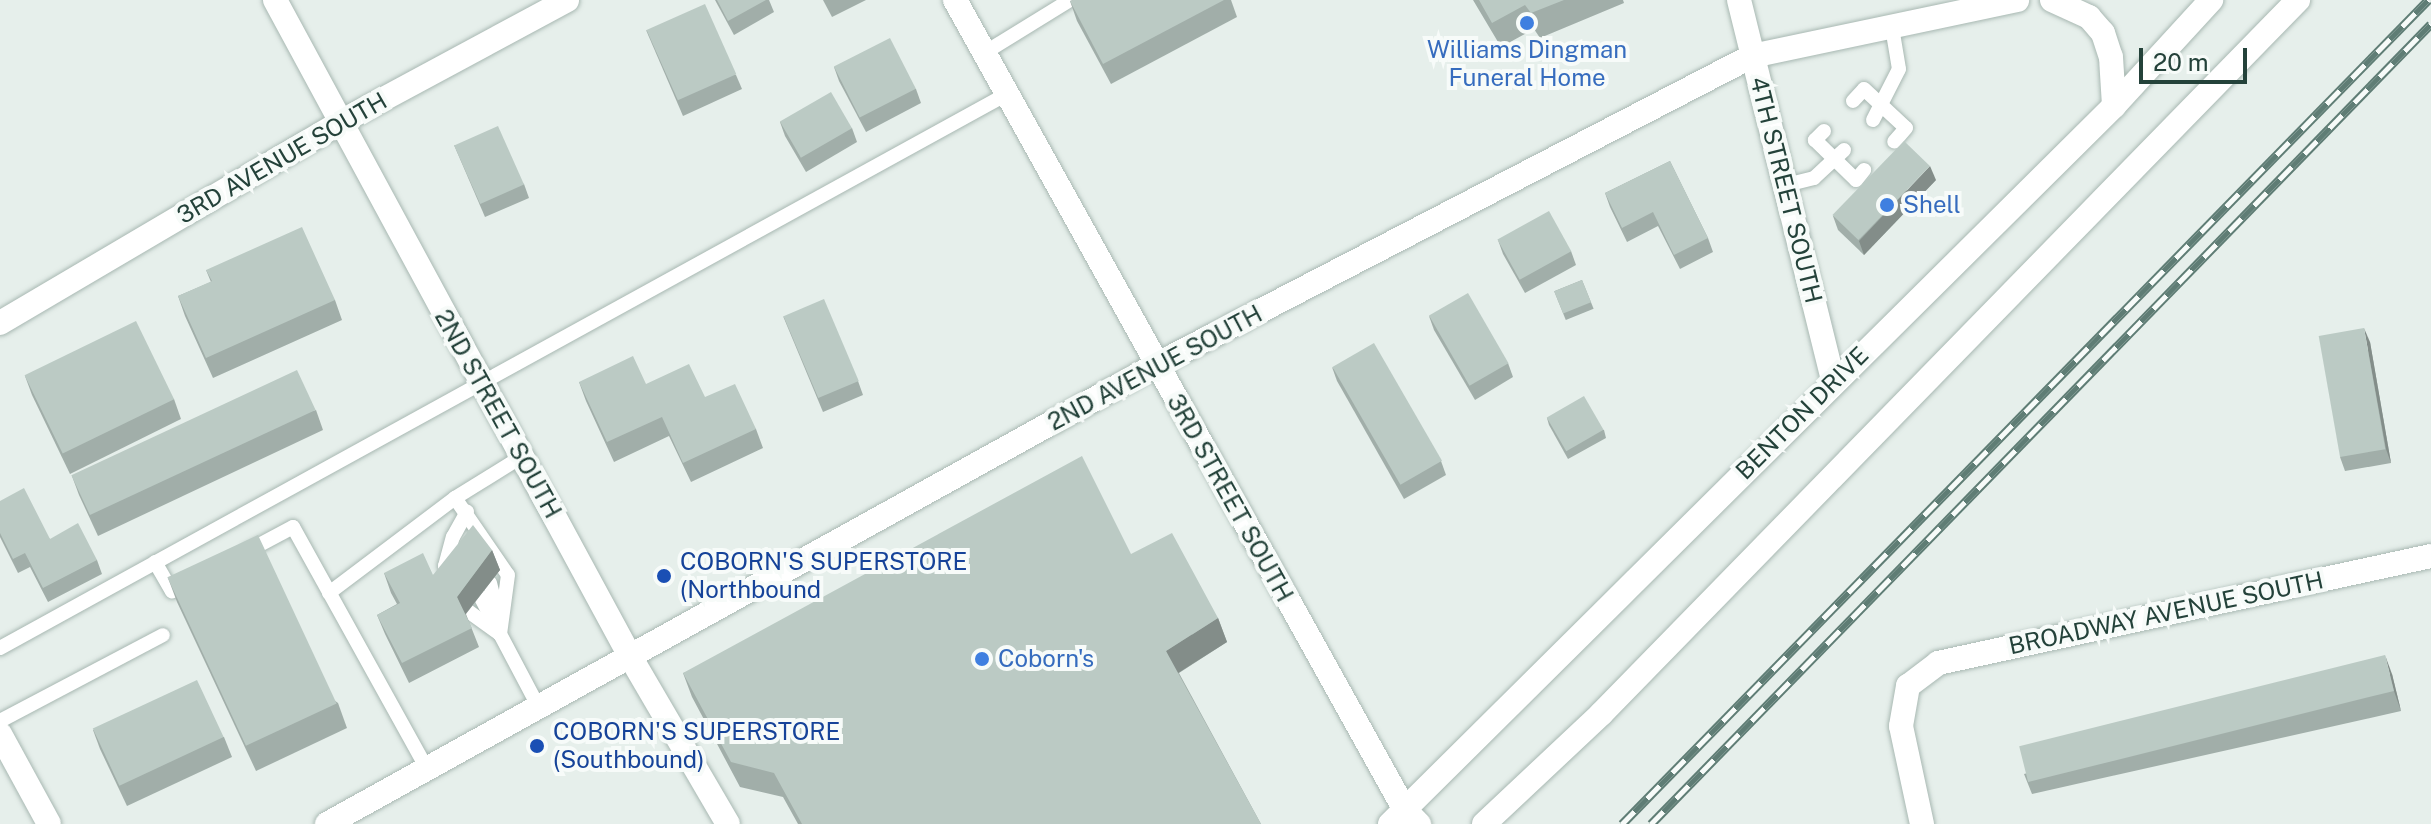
<!DOCTYPE html>
<style>
body{margin:0}
#map{position:relative;width:2431px;height:824px;overflow:hidden;background:#e6efeb;font-family:"Public Sans",sans-serif}
div>[style]{position:absolute}
[style*='--x']{left:calc(var(--x)*1px);top:calc(var(--y)*1px);width:calc(var(--w)*1px);rotate:calc(var(--a)*1deg)}
.roads{filter:drop-shadow(0 0 2px #a8b8b2) drop-shadow(0 0 2px #a8b8b2)}
.lane>*{height:14px;margin:-7px;padding:0 7px;transform-origin:7px;border-radius:7px;background:#fff}
.street>*{height:24px;margin:-12px;padding:0 12px;transform-origin:12px;border-radius:12px;background:#fff}
.secondary>*{height:24px;margin:-12px;padding:0 12px;transform-origin:12px;border-radius:12px;background:#fff}
.rail>*{height:9px;margin-top:-4.5px;transform-origin:0;background:repeating-linear-gradient(90deg,#f7fbf9 0 18px,#5f7d75 0 36px);box-sizing:border-box;border-block:2px solid #5f7d75}
.wall>*{inset:0;background:#a1aea9;transform-origin:0 0}
.shaded-wall>*{inset:0;background:#838d89}
.building>*{inset:0;background:#bbcac4;transform-origin:0 0}
.dots>*{width:22px;height:22px;translate:-50% -50%;box-sizing:border-box;border:4px solid #f7fbf9;border-radius:50%}
span{translate:-50% -50%;white-space:nowrap;text-align:center;line-height:1.15;-webkit-text-stroke:8px #f7fbf9;paint-order:stroke}
.shop-label{font-size:24px;color:#366cbe}
.left{translate:0 -50%;text-align:left}
.street-label{font-size:24px;color:#24423a}
.transit-label{font-size:24px;color:#164399}
.scale{position:absolute;left:2139px;top:48px;width:108px;height:36px;box-sizing:border-box;border:4px solid #24423a;border-top:0;padding-left:10px;font-size:24px;line-height:28px;white-space:nowrap;color:#24423a;-webkit-text-stroke:6px #f7fbf9;paint-order:stroke}
</style>
<div id="map">
<div class="roads">
<div class="lane">
<i style="--x:984;--y:53;--w:101;--a:-31.6"></i>
<i style="--x:1853;--y:101;--w:16;--a:-47"></i>
<i style="--x:1864;--y:89;--w:57;--a:42.9"></i>
<i style="--x:1906;--y:128;--w:18;--a:131"></i>
<i style="--x:1873;--y:120;--w:57;--a:-63"></i>
<i style="--x:1899;--y:69;--w:43;--a:-99.5"></i>
<i style="--x:1824;--y:131;--w:13;--a:135"></i>
<i style="--x:1815;--y:140;--w:57;--a:44.3"></i>
<i style="--x:1856;--y:180;--w:13;--a:-51"></i>
<i style="--x:1786;--y:185;--w:29;--a:-14"></i>
<i style="--x:1814;--y:178;--w:41;--a:-43"></i>
<i style="--x:455;--y:498;--w:93;--a:55.5"></i>
<i style="--x:508;--y:575;--w:60;--a:97.7"></i>
<i style="--x:248;--y:551;--w:51;--a:-28.1"></i>
<i style="--x:293;--y:527;--w:277;--a:61"></i>
<i style="--x:155;--y:562;--w:34;--a:60"></i>
<i style="--x:172;--y:591;--w:17;--a:-28"></i>
<i style="--x:449;--y:574;--w:9;--a:-117"></i>
<i style="--x:445;--y:566;--w:30;--a:-75"></i>
<i style="--x:453;--y:537;--w:29;--a:-61"></i>
<i style="--x:490;--y:583;--w:32;--a:76"></i>
<i style="--x:329;--y:593;--w:158;--a:-37"></i>
<i style="--x:455;--y:498;--w:78;--a:-31.8"></i>
<i style="--x:480;--y:596;--w:127;--a:62.2"></i>
<i style="--x:468;--y:611;--w:39;--a:36"></i>
<i style="--x:0;--y:648;--w:1149;--a:-28.82"></i>
<i style="--x:0;--y:721;--w:184;--a:-27.8"></i>
</div>
<div class="street">
<i style="--x:275;--y:0;--w:748;--a:61.59"></i>
<i style="--x:631;--y:658;--w:192;--a:59.7"></i>
<i style="--x:955;--y:0;--w:927;--a:60.95"></i>
<i style="--x:1405;--y:810;--w:20;--a:45"></i>
<i style="--x:1739;--y:0;--w:392;--a:76.1"></i>
<i style="--x:0;--y:323;--w:394;--a:-30.5"></i>
<i style="--x:339;--y:123;--w:259;--a:-28.3"></i>
<i style="--x:327;--y:824;--w:948;--a:-28.97"></i>
<i style="--x:1156;--y:365;--w:671;--a:-27.4"></i>
<i style="--x:1752;--y:56;--w:271;--a:-11.9"></i>
<i style="--x:1922;--y:824;--w:100;--a:-102.1"></i>
<i style="--x:1901;--y:726;--w:41;--a:-80.1"></i>
<i style="--x:1908;--y:686;--w:38;--a:-37"></i>
<i style="--x:1938;--y:663;--w:504;--a:-12.25"></i>
</div>
<div class="secondary">
<i style="--x:2052;--y:0;--w:41;--a:24.7"></i>
<i style="--x:2089;--y:17;--w:21;--a:49"></i>
<i style="--x:2103;--y:33;--w:25;--a:72"></i>
<i style="--x:2111;--y:57;--w:49;--a:86.5"></i>
<i style="--x:0;--y:734;--w:102;--a:61.4"></i>
<i style="--x:1390;--y:824;--w:1020;--a:-44.76"></i>
<i style="--x:2114;--y:106;--w:144;--a:-47.5"></i>
<i style="--x:1484;--y:824;--w:161;--a:-43.2"></i>
<i style="--x:1601;--y:714;--w:998;--a:-45.69"></i>
</div>
</div>
<div class="rail">
<i style="--x:1622;--y:824;--w:1153;--a:-45.63"></i>
<i style="--x:1651;--y:824;--w:1117;--a:-45.73"></i>
</div>
<div class="wall">
<i style="clip-path:polygon(715px 0,769px 0,774px 12px,734px 35px)"></i>
<i style="clip-path:polygon(823px 0,866px 0,832px 17px)"></i>
<i style="clip-path:polygon(1073px 0,1231px 0,1237px 17px,1111px 84px,1077px 21px,1070px 1px)"></i>
<i style="clip-path:polygon(1473px 0,1623px 0,1624px 3px,1540px 38px,1534px 29px,1501px 47px)"></i>
<i style="clip-path:polygon(646px 30px,736px 75px,742px 89px,683px 116px)"></i>
<i style="clip-path:polygon(834px 67px,916px 89px,921px 103px,866px 132px,839px 81px)"></i>
<i style="clip-path:polygon(780px 122px,852px 128px,857px 142px,806px 172px,785px 136px)"></i>
<i style="clip-path:polygon(454px 145px,524px 184px,529px 198px,485px 217px)"></i>
<i style="clip-path:polygon(1670px 161px,1708px 238px,1713px 252px,1680px 269px,1658px 226px,1627px 242px,1610px 207px,1605px 193px)"></i>
<i style="clip-path:polygon(1936px 180px,1864px 255px,1838px 230px,1833px 216px)"></i>
<i style="clip-path:polygon(1498px 240px,1571px 251px,1576px 265px,1525px 293px,1503px 254px)"></i>
<i style="clip-path:polygon(206px 270px,335px 300px,342px 320px,213px 378px,185px 316px,178px 296px,211px 282px)"></i>
<i style="left:1582px;top:280px;width:31px;height:30px;rotate:68deg"></i>
<i style="clip-path:polygon(783px 316px,858px 381px,863px 395px,823px 412px)"></i>
<i style="clip-path:polygon(1429px 316px,1508px 363px,1513px 377px,1475px 400px,1434px 330px)"></i>
<i style="clip-path:polygon(2370px 342px,2391px 463px,2345px 471px,2340px 457px)"></i>
<i style="clip-path:polygon(1332px 367px,1441px 461px,1446px 475px,1404px 499px,1337px 381px)"></i>
<i style="clip-path:polygon(25px 376px,174px 399px,181px 419px,70px 474px,32px 395px)"></i>
<i style="clip-path:polygon(579px 382px,646px 384px,705px 397px,756px 429px,763px 448px,691px 482px,669px 436px,614px 462px,586px 401px)"></i>
<i style="clip-path:polygon(316px 410px,323px 430px,98px 536px,79px 495px,72px 476px)"></i>
<i style="clip-path:polygon(1547px 418px,1604px 430px,1606px 438px,1568px 459px,1549px 425px)"></i>
<i style="clip-path:polygon(0 501px,50px 539px,97px 560px,102px 574px,48px 602px,30px 567px,18px 573px,0 537px)"></i>
<i style="clip-path:polygon(492px 550px,500px 570px,466px 614px,479px 647px,409px 683px,385px 634px,377px 615px,397px 604px,391px 593px,384px 573px,433px 575px)"></i>
<i style="clip-path:polygon(1131px 554px,1218px 618px,1227px 642px,1179px 673px,1261px 824px,798px 824px,783px 797px,740px 787px,692px 697px,683px 673px)"></i>
<i style="clip-path:polygon(168px 578px,338px 703px,347px 728px,256px 771px,177px 602px)"></i>
<i style="clip-path:polygon(2392px 674px,2401px 711px,2032px 794px,2024px 774px)"></i>
<i style="clip-path:polygon(93px 730px,224px 737px,232px 757px,127px 806px,100px 749px)"></i>
</div>
<div class="shaded-wall">
<i style="clip-path:polygon(1930px 166px,1936px 180px,1864px 255px,1859px 241px)"></i>
<i style="clip-path:polygon(2364px 328px,2370px 342px,2391px 463px,2386px 449px)"></i>
<i style="clip-path:polygon(492px 550px,500px 570px,464px 616px,457px 597px)"></i>
<i style="clip-path:polygon(1218px 618px,1227px 642px,1175px 675px,1166px 651px)"></i>
<i style="clip-path:polygon(2385px 655px,2392px 674px,2401px 711px,2394px 691px)"></i>
</div>
<div class="building">
<i style="clip-path:polygon(717px 0,766px 0,728px 21px)"></i>
<i style="clip-path:polygon(1073px 0,1224px 0,1103px 64px,1070px 1px)"></i>
<i style="clip-path:polygon(1479px 0,1564px 0,1531px 13px,1525px 5px,1492px 23px)"></i>
<i style="left:705px;top:4px;width:77px;height:64px;rotate:66deg"></i>
<i style="left:890px;top:38px;width:57px;height:63px;rotate:63deg"></i>
<i style="left:831px;top:92px;width:42px;height:59px;rotate:60deg"></i>
<i style="left:498px;top:126px;width:64px;height:48px;rotate:66deg"></i>
<i style="left:1904px;top:141px;width:36px;height:103px;rotate:44deg"></i>
<i style="clip-path:polygon(1670px 161px,1708px 238px,1674px 255px,1653px 212px,1622px 228px,1605px 193px)"></i>
<i style="left:1549px;top:211px;width:46px;height:59px;rotate:61deg"></i>
<i style="clip-path:polygon(302px 227px,335px 300px,206px 358px,178px 296px,212px 281px,206px 270px)"></i>
<i style="left:1582px;top:280px;width:24px;height:30px;rotate:68deg"></i>
<i style="left:1468px;top:293px;width:81px;height:45px;rotate:60deg"></i>
<i style="left:824px;top:299px;width:89px;height:44px;rotate:67deg"></i>
<i style="left:136px;top:321px;width:87px;height:124px;rotate:64deg"></i>
<i style="left:2364px;top:328px;width:123px;height:46px;rotate:80deg"></i>
<i style="left:1374px;top:343px;width:136px;height:48px;rotate:60deg"></i>
<i style="clip-path:polygon(633px 356px,646px 384px,689px 364px,705px 397px,735px 384px,756px 429px,683px 463px,662px 417px,607px 442px,579px 382px)"></i>
<i style="left:297px;top:370px;width:44px;height:249px;rotate:65deg"></i>
<i style="left:1584px;top:396px;width:39px;height:43px;rotate:60deg"></i>
<i style="clip-path:polygon(1082px 456px,1131px 554px,1172px 533px,1218px 618px,1166px 651px,1261px 824px,802px 824px,774px 773px,731px 762px,683px 673px)"></i>
<i style="clip-path:polygon(24px 488px,50px 539px,78px 523px,97px 560px,43px 588px,25px 553px,13px 559px,0 533px,0 501px)"></i>
<i style="clip-path:polygon(473px 525px,492px 550px,457px 597px,472px 628px,402px 663px,377px 615px,400px 603px,384px 573px,423px 553px,433px 575px)"></i>
<i style="left:258px;top:535px;width:186px;height:100px;rotate:65deg"></i>
<i style="left:2385px;top:655px;width:37px;height:377px;rotate:76deg"></i>
<i style="left:197px;top:680px;width:63px;height:115px;rotate:65deg"></i>
</div>
<div class="dots">
<i style="left:1527px;top:23px;background:#3f7fe0"></i>
<i style="left:1887px;top:205px;background:#3f7fe0"></i>
<i style="left:664px;top:576px;background:#1a4fb4"></i>
<i style="left:982px;top:659px;background:#3f7fe0"></i>
<i style="left:537px;top:746px;background:#1a4fb4"></i>
</div>
<div class="shop-label">
<span style="left:1527px;top:64px">Williams Dingman<br>Funeral Home</span>
<span class="left" style="left:1903px;top:205px">Shell</span>
<span class="left" style="left:998px;top:659px">Coborn's</span>
</div>
<div class="street-label">
<span style="left:282px;top:158px;rotate:-30deg">3RD AVENUE SOUTH</span>
<span style="left:1786px;top:190px;rotate:76deg">4TH STREET SOUTH</span>
<span style="left:1155px;top:368px;rotate:-28deg">2ND AVENUE SOUTH</span>
<span style="left:1802px;top:413px;rotate:-45deg">BENTON DRIVE</span>
<span style="left:498px;top:414px;rotate:61deg">2ND STREET SOUTH</span>
<span style="left:1230px;top:498px;rotate:61deg">3RD STREET SOUTH</span>
<span style="left:2166px;top:613px;rotate:-12deg">BROADWAY AVENUE SOUTH</span>
</div>
<div class="transit-label">
<span class="left" style="left:680px;top:576px">COBORN'S SUPERSTORE<br>(Northbound</span>
<span class="left" style="left:553px;top:746px">COBORN'S SUPERSTORE<br>(Southbound)</span>
</div>
<div class="scale">20 m</div>
</div>
